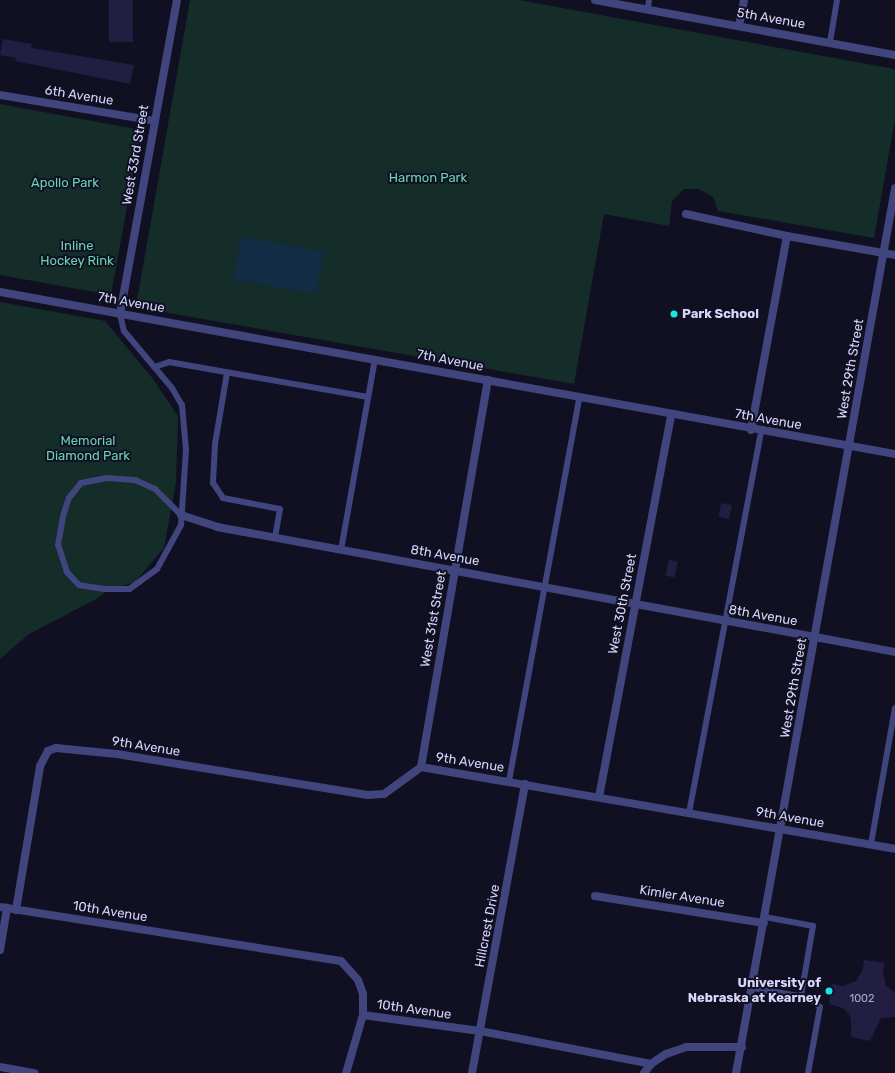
<!DOCTYPE html>
<style>
body{margin:0}
#map{position:relative;width:895px;height:1073px;overflow:hidden;background:#111023;font-family:Rubik,sans-serif}
div>[style]{position:absolute}
[style*='--x']{left:calc(var(--x)*1px);top:calc(var(--y)*1px);width:calc(var(--w)*1px);rotate:calc(var(--a)*1deg)}
.green>*{inset:0;background:#142d29}
.water>*{inset:0;background:#122c45;transform-origin:0 0}
.building>*{inset:0;background:#211e42;transform-origin:0 0}
.service>*{height:6px;margin:-3px;padding:0 3px;transform-origin:3px;border-radius:3px;background:#40457e}
.minor>*{height:8px;margin:-4px;padding:0 4px;transform-origin:4px;border-radius:4px;background:#40457e}
.tertiary>*{height:8px;margin:-4px;padding:0 4px;transform-origin:4px;border-radius:4px;background:#40457e}
.dots>*{width:11px;height:11px;translate:-50% -50%;box-sizing:border-box;border:2px solid #111023;border-radius:50%}
span{translate:-50% -50%;white-space:nowrap;text-align:center;line-height:1.15;-webkit-text-stroke:4px #111023;paint-order:stroke}
.number-label{font-size:11px;color:#a9a9cd}
.number-label span{-webkit-text-stroke-width:0}
.street-label{font-size:13px;color:#d6d7fb}
.park-label{font-size:13px;color:#68d5ad}
.poi-label{font-size:13px;color:#d6d7fb;font-weight:700}
.left{translate:0 -50%;text-align:left}
.right{translate:-100% -50%;text-align:right}
</style>
<div id="map">
<div class="green">
<i style="clip-path:polygon(190px 0,519px 0,889px 68px,895px 70px,895px 119px,874px 238px,718px 211px,713px 197px,698px 189px,684px 189px,672px 201px,669px 226px,604px 214px,574px 384px,140px 308px,137px 300px)"></i>
<i style="clip-path:polygon(0 104px,141px 130px,111px 295px,0 275px)"></i>
<i style="clip-path:polygon(0 302px,105px 321px,153px 379px,178px 416px,176px 482px,164px 548px,135px 582px,108px 590px,98px 598px,29px 634px,0 659px)"></i>
</div>
<div class="water">
<i style="left:241px;top:237px;width:84px;height:43px;rotate:10deg"></i>
</div>
<div class="building">
<i style="left:109px;top:0;width:24px;height:42px"></i>
<i style="clip-path:polygon(3px 39px,32px 44px,31px 48px,134px 65px,130px 84px,15px 61px,16px 58px,0 55px)"></i>
<i style="left:721px;top:503px;width:11px;height:14px;rotate:10deg"></i>
<i style="left:669px;top:560px;width:9px;height:16px;rotate:13deg"></i>
<i style="clip-path:polygon(864px 960px,885px 963px,883px 972px,886px 986px,895px 993px,895px 1017px,881px 1018px,870px 1041px,851px 1037px,851px 1019px,848px 1013px,843px 1008px,829px 1004px,832px 984px,843px 986px,856px 981px,863px 969px)"></i>
</div>
<div class="service">
<i style="--x:648;--y:9;--w:9;--a:-84"></i>
<i style="--x:830;--y:42;--w:43;--a:-80.5"></i>
<i style="--x:120;--y:314;--w:17;--a:77"></i>
<i style="--x:124;--y:331;--w:75;--a:49.9"></i>
<i style="--x:172;--y:388;--w:20;--a:60"></i>
<i style="--x:182;--y:405;--w:45;--a:84.9"></i>
<i style="--x:186;--y:450;--w:75;--a:93.8"></i>
<i style="--x:181;--y:525;--w:50;--a:118.6"></i>
<i style="--x:157;--y:569;--w:34;--a:144"></i>
<i style="--x:129;--y:589;--w:25;--a:180"></i>
<i style="--x:104;--y:589;--w:25;--a:-171"></i>
<i style="--x:79;--y:585;--w:18;--a:-133"></i>
<i style="--x:67;--y:572;--w:28;--a:-108"></i>
<i style="--x:58;--y:545;--w:29;--a:-80"></i>
<i style="--x:63;--y:516;--w:19;--a:-72"></i>
<i style="--x:69;--y:498;--w:19;--a:-51"></i>
<i style="--x:81;--y:483;--w:25;--a:-11"></i>
<i style="--x:106;--y:478;--w:29;--a:4"></i>
<i style="--x:135;--y:480;--w:22;--a:24"></i>
<i style="--x:155;--y:489;--w:37;--a:45"></i>
<i style="--x:154;--y:367;--w:16;--a:-18"></i>
<i style="--x:169;--y:362;--w:202;--a:10"></i>
<i style="--x:227;--y:373;--w:72;--a:99.6"></i>
<i style="--x:215;--y:444;--w:39;--a:93"></i>
<i style="--x:213;--y:483;--w:18;--a:56"></i>
<i style="--x:223;--y:498;--w:58;--a:10.9"></i>
<i style="--x:280;--y:509;--w:28;--a:100"></i>
<i style="--x:341;--y:550;--w:194;--a:-79.9"></i>
<i style="--x:509;--y:781;--w:389;--a:-79.6"></i>
<i style="--x:689;--y:813;--w:388;--a:-79.3"></i>
<i style="--x:871;--y:844;--w:138;--a:-80"></i>
<i style="--x:765;--y:917;--w:49;--a:10.6"></i>
<i style="--x:813;--y:926;--w:71;--a:99.7"></i>
<i style="--x:753;--y:988;--w:58;--a:10"></i>
<i style="--x:810;--y:998;--w:13;--a:42"></i>
<i style="--x:820;--y:1007;--w:67;--a:100.3"></i>
</div>
<div class="minor">
<i style="--x:739;--y:26;--w:26;--a:-79"></i>
<i style="--x:686;--y:214;--w:103;--a:12.3"></i>
<i style="--x:787;--y:236;--w:110;--a:10"></i>
<i style="--x:0;--y:292;--w:910;--a:10.26"></i>
<i style="--x:120;--y:314;--w:196;--a:-79.7"></i>
<i style="--x:751;--y:430;--w:197;--a:-79.5"></i>
<i style="--x:181;--y:515;--w:38;--a:18"></i>
<i style="--x:217;--y:527;--w:608;--a:10.42"></i>
<i style="--x:421;--y:767;--w:393;--a:-80.2"></i>
<i style="--x:599;--y:797;--w:389;--a:-79.3"></i>
<i style="--x:595;--y:896;--w:171;--a:9.1"></i>
<i style="--x:0;--y:907;--w:345;--a:9"></i>
<i style="--x:341;--y:961;--w:25;--a:48"></i>
<i style="--x:358;--y:980;--w:15;--a:70"></i>
<i style="--x:363;--y:994;--w:21;--a:90"></i>
<i style="--x:363;--y:1015;--w:60;--a:106.3"></i>
<i style="--x:16;--y:910;--w:146;--a:-80.5"></i>
<i style="--x:40;--y:766;--w:17;--a:-62"></i>
<i style="--x:48;--y:751;--w:9;--a:-21"></i>
<i style="--x:56;--y:748;--w:61;--a:5.6"></i>
<i style="--x:117;--y:754;--w:254;--a:9.3"></i>
<i style="--x:368;--y:795;--w:16;--a:-4"></i>
<i style="--x:384;--y:794;--w:46;--a:-36.1"></i>
<i style="--x:421;--y:767;--w:481;--a:9.8"></i>
<i style="--x:0;--y:950;--w:43;--a:-80.5"></i>
<i style="--x:363;--y:1015;--w:118;--a:7.8"></i>
<i style="--x:480;--y:1031;--w:174;--a:10.9"></i>
<i style="--x:651;--y:1064;--w:18;--a:-34"></i>
<i style="--x:666;--y:1054;--w:21;--a:-19"></i>
<i style="--x:686;--y:1047;--w:56;--a:0"></i>
<i style="--x:0;--y:1067;--w:35;--a:10"></i>
<i style="--x:472;--y:1073;--w:294;--a:-79.6"></i>
<i style="--x:644;--y:1073;--w:11;--a:-52"></i>
</div>
<div class="tertiary">
<i style="--x:595;--y:0;--w:305;--a:10.4"></i>
<i style="--x:0;--y:95;--w:157;--a:9.5"></i>
<i style="--x:155;--y:121;--w:123;--a:-79.7"></i>
<i style="--x:815;--y:637;--w:81;--a:10.6"></i>
<i style="--x:736;--y:1073;--w:899;--a:-79.81"></i>
</div>
<div class="dots">
<i style="left:674px;top:314px;background:#15e9e4"></i>
<i style="left:829px;top:991px;background:#15e9e4"></i>
</div>
<div class="number-label">
<span style="left:862px;top:999px">1002</span>
</div>
<div class="street-label">
<span style="left:771px;top:19px;rotate:10deg">5th Avenue</span>
<span style="left:79px;top:96px;rotate:9deg">6th Avenue</span>
<span style="left:136px;top:155px;rotate:-80deg">West 33rd Street</span>
<span style="left:131px;top:303px;rotate:10deg">7th Avenue</span>
<span style="left:450px;top:361px;rotate:11deg">7th Avenue</span>
<span style="left:851px;top:369px;rotate:-80deg">West 29th Street</span>
<span style="left:768px;top:420px;rotate:10deg">7th Avenue</span>
<span style="left:445px;top:556px;rotate:10deg">8th Avenue</span>
<span style="left:623px;top:604px;rotate:-79deg">West 30th Street</span>
<span style="left:763px;top:616px;rotate:10deg">8th Avenue</span>
<span style="left:434px;top:619px;rotate:-80deg">West 31st Street</span>
<span style="left:794px;top:688px;rotate:-80deg">West 29th Street</span>
<span style="left:146px;top:747px;rotate:9deg">9th Avenue</span>
<span style="left:470px;top:763px;rotate:9deg">9th Avenue</span>
<span style="left:790px;top:818px;rotate:10deg">9th Avenue</span>
<span style="left:682px;top:897px;rotate:9deg">Kimler Avenue</span>
<span style="left:110px;top:912px;rotate:9deg">10th Avenue</span>
<span style="left:488px;top:926px;rotate:-79deg">Hillcrest Drive</span>
<span style="left:414px;top:1010px;rotate:8deg">10th Avenue</span>
</div>
<div class="park-label">
<span style="left:428px;top:178px">Harmon Park</span>
<span style="left:65px;top:183px">Apollo Park</span>
<span style="left:77px;top:254px">Inline<br>Hockey Rink</span>
<span style="left:88px;top:449px">Memorial<br>Diamond Park</span>
</div>
<div class="poi-label">
<span class="left" style="left:682px;top:314px">Park School</span>
<span class="right" style="left:821px;top:991px">University of<br>Nebraska at Kearney</span>
</div>
</div>
